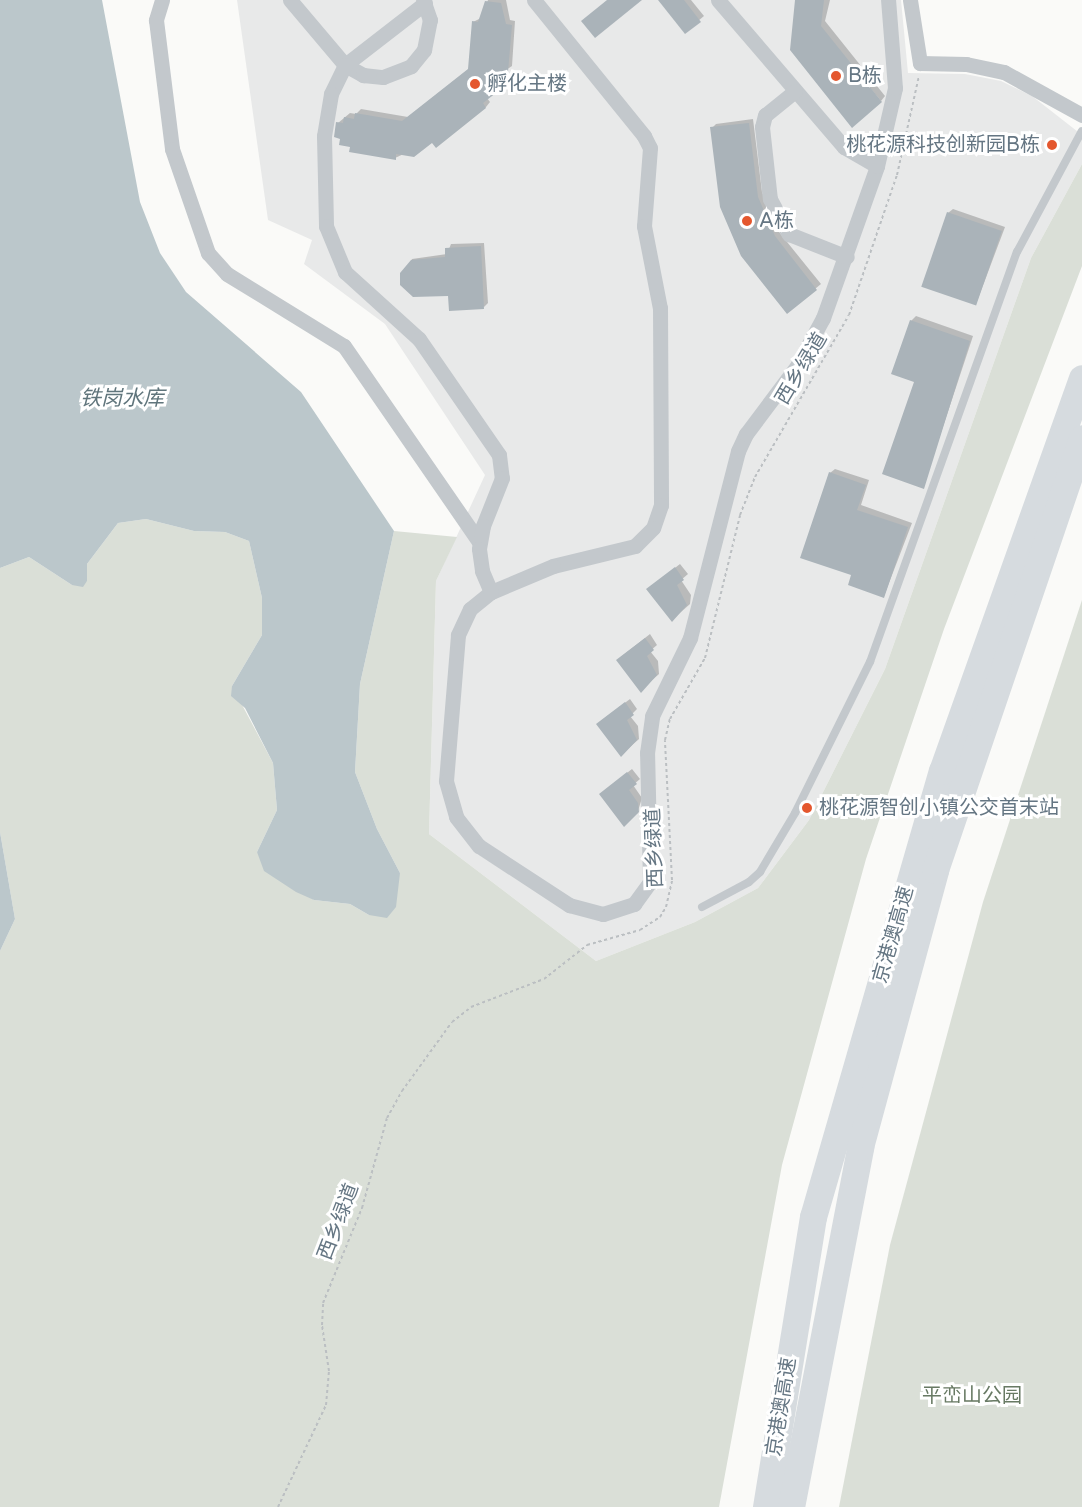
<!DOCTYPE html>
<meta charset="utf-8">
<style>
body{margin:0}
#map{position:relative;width:1082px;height:1507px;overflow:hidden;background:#fafaf8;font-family:"Varela Round","Noto Sans SC",sans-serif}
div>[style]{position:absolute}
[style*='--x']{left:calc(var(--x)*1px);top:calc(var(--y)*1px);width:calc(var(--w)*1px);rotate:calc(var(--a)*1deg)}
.built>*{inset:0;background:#e8e9e9}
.green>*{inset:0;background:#dadfd7}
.water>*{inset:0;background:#bbc7cb}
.shadow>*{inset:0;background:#0003}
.building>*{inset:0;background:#aab3b9;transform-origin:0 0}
.path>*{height:2px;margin-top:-1px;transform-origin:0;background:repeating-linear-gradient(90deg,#bbbfc2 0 3px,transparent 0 6px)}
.service>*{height:8px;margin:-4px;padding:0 4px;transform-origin:4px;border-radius:4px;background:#c3c8cc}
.minor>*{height:15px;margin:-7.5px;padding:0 7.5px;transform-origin:7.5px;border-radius:7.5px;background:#c3c8cc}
.motorway>*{height:27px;margin:-13.5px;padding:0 13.5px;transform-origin:13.5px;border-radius:13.5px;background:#d6dbdf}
.dots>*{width:16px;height:16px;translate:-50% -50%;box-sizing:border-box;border:3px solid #fff;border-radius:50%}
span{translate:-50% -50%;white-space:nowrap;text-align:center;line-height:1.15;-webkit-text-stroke:6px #fff;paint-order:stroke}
.poi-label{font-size:20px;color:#657683}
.left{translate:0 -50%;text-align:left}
.right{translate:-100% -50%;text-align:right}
.street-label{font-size:20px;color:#657683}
.park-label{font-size:20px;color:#687a64}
.water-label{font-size:21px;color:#60757c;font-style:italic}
</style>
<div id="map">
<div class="built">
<i style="clip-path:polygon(237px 0,901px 0,908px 73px,965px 74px,1001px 81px,1032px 96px,1082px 135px,1082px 164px,1031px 258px,885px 669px,809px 820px,758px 888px,695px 922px,596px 961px,429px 834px,436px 581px,485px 475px,385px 324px,304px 264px,312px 240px,268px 220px)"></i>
</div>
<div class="green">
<i style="clip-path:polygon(1082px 164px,1082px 266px,944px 629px,866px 859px,782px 1165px,719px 1507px,0 1507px,0 951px,15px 919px,0 832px,0 568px,29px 557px,72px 585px,87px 581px,87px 564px,118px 523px,146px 519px,194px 531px,225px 532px,249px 541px,262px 598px,262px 635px,232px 686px,273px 763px,277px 810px,257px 852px,314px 900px,350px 904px,369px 915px,400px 873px,377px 829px,355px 772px,360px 684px,394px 531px,457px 537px,436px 581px,429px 834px,596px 961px,695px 922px,758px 888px,809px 820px,885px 669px,1031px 258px)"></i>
<i style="clip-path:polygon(1082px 600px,1082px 1507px,839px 1507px,890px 1245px,983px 902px)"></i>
</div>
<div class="water">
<i style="clip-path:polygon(0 0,102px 0,140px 202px,160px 253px,186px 292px,301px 392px,394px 531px,360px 684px,355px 772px,377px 829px,400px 873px,396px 907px,387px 918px,369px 915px,350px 904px,314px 900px,296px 892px,264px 871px,257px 852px,277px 810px,273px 763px,245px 708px,231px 696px,232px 686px,262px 635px,262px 598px,249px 541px,225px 532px,194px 531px,146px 519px,118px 523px,87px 564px,87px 581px,83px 587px,72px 585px,29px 557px,0 568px)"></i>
<i style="clip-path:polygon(0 832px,15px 919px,0 951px)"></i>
</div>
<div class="shadow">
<i style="clip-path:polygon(488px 0,506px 0,510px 20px,515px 21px,512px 66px,506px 70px,505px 83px,487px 98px,490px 102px,486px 107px,436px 146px,432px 141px,395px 158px,352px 145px,342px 138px,338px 123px,350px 113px,356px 114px,361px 109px,408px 117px,470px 68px,473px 22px,481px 18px)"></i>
<i style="clip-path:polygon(660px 0,691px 0,704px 16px,685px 32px)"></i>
<i style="clip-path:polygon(797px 0,830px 0,825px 21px,885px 96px,881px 101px)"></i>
<i style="clip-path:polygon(753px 119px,762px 192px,779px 232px,821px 284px,787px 312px,712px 128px,716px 124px)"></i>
<i style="clip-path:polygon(953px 209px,1005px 227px,976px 304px,948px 213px)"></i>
<i style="clip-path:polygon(484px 243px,488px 303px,484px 307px,401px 279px,412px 259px,447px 254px,451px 244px)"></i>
<i style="clip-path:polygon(916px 316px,973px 336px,923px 487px,911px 321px)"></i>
<i style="clip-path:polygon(835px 469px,869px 480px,861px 505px,912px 523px,884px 596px,853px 574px,830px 473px)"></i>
<i style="clip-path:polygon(680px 564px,688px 574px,681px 580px,691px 595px,690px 604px,672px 620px,653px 585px)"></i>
<i style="clip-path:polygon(650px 634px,657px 645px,650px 651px,658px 661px,659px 674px,641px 690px,622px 656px)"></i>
<i style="clip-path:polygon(630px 699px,637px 709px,630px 716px,638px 726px,639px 739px,621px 755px,602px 720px)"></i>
<i style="clip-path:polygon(632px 769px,640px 779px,633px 785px,642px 798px,637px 814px,605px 790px)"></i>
</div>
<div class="building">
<i style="clip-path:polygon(607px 0,642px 0,595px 38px,581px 21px)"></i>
<i style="clip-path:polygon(658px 0,684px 0,701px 22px,685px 34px)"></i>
<i style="clip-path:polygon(795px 0,824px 0,821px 26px,882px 102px,852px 128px,790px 50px)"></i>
<i style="clip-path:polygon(485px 1px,501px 3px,506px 24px,512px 25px,508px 72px,502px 71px,501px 89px,483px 103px,486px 108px,436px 148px,432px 143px,414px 157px,396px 154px,396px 160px,349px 152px,350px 147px,339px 145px,340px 139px,334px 137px,336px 122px,343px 123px,344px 117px,354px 119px,355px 113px,402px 121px,468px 69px,472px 21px,478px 22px)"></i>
<i style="clip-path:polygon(749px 123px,758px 197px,775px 236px,817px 290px,787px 314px,741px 256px,720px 207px,710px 127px)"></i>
<i style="left:947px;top:212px;width:58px;height:79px;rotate:19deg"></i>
<i style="clip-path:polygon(481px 246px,484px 309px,449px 311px,448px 296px,413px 297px,400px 285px,400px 273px,411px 260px,445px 257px,445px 248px)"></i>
<i style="clip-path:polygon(910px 320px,970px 341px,924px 489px,882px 474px,914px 382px,891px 374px)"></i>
<i style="clip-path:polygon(829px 472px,866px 485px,857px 510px,908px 527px,884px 598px,848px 585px,851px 575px,800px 558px)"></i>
<i style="clip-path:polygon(675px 567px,684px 580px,677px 585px,687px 605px,672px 622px,646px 589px)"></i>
<i style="clip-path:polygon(645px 638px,654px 650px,647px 656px,657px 675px,641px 693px,616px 660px)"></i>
<i style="clip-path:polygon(625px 702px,634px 715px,627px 720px,637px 740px,621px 757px,596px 724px)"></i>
<i style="clip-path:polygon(627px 772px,637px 784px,629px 790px,638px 803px,639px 812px,624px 827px,599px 794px)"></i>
</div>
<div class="path">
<i style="--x:278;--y:1507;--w:113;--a:-64.8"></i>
<i style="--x:326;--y:1405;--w:34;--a:-85"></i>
<i style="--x:329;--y:1371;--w:47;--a:-98.7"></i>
<i style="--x:322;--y:1325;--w:22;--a:-87"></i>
<i style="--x:323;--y:1303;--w:103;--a:-67.7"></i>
<i style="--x:362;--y:1208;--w:93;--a:-74.5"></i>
<i style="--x:387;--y:1118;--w:31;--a:-61"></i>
<i style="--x:402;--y:1091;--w:85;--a:-54.1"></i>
<i style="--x:452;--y:1022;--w:24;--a:-38"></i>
<i style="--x:471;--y:1007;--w:78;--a:-21"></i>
<i style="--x:544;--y:979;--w:55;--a:-38.3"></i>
<i style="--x:587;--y:945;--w:55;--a:-15.8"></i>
<i style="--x:640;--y:930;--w:24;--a:-33"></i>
<i style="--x:660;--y:917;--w:12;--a:-59"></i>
<i style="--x:666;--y:907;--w:28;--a:-77"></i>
<i style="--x:672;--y:880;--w:140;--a:-92.9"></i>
<i style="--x:665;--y:740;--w:22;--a:-77"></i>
<i style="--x:670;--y:719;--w:70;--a:-60.2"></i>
<i style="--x:705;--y:658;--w:147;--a:-76.2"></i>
<i style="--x:740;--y:515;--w:41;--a:-68.5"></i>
<i style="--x:755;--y:477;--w:187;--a:-59.9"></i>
<i style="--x:849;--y:315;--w:148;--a:-71.1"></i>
<i style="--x:897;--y:175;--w:101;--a:-77.5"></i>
</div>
<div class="service">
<i style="--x:702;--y:907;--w:53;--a:-28"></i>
<i style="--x:749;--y:882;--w:15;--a:-42"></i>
<i style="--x:760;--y:872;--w:69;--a:-59.3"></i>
<i style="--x:795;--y:813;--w:169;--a:-63.6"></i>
<i style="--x:870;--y:662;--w:436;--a:-70.3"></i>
<i style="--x:1017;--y:252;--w:137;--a:-61.8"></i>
</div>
<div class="minor">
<i style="--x:162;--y:0;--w:21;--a:107"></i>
<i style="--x:156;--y:20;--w:130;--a:82.9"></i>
<i style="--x:172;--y:149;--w:110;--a:70.9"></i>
<i style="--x:208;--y:253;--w:28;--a:48"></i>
<i style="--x:227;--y:274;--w:137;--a:31.6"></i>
<i style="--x:344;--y:346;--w:238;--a:55.4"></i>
<i style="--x:290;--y:0;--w:85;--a:49.8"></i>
<i style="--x:345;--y:65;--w:21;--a:29"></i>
<i style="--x:363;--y:75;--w:20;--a:6"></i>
<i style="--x:383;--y:77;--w:30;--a:-21"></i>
<i style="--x:411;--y:66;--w:21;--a:-51"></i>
<i style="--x:424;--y:50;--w:31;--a:-79"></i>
<i style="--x:430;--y:20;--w:21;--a:-109"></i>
<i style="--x:534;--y:0;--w:175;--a:51"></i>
<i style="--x:644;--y:136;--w:13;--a:63"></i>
<i style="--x:650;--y:148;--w:78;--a:94.4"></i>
<i style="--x:644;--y:226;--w:84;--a:79"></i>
<i style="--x:660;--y:308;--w:197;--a:89.7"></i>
<i style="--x:661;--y:505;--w:24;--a:109"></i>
<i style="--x:653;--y:528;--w:25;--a:135"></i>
<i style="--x:635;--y:546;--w:84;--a:166.3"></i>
<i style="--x:553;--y:566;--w:67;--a:157.2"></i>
<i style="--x:491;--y:592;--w:27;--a:141"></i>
<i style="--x:470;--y:609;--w:29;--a:115"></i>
<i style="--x:458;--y:635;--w:146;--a:94.7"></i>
<i style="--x:446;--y:781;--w:37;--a:74"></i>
<i style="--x:456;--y:817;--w:37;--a:52"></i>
<i style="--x:479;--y:846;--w:108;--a:33.2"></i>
<i style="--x:569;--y:905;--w:35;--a:15"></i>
<i style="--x:603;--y:914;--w:33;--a:-18"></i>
<i style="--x:634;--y:904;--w:27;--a:-54"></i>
<i style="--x:650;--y:882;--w:129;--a:-91.3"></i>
<i style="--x:647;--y:753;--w:37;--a:-82"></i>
<i style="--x:652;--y:716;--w:87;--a:-64"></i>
<i style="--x:690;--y:638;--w:193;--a:-75.6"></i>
<i style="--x:738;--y:451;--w:19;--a:-65"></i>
<i style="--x:746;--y:434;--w:85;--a:-53.1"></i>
<i style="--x:797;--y:366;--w:55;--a:-61.6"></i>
<i style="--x:823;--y:318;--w:161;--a:-70.4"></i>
<i style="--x:877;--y:166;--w:80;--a:-77"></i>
<i style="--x:895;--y:88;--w:88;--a:-94.5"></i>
<i style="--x:718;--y:0;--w:194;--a:49.4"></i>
<i style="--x:844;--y:147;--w:38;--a:30"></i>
<i style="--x:910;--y:0;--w:64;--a:81"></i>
<i style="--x:920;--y:63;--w:46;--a:1.2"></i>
<i style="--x:966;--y:64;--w:39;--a:12"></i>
<i style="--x:1004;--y:72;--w:89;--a:28.9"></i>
<i style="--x:425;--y:3;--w:101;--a:142.2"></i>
<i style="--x:345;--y:65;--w:32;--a:116"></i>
<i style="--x:331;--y:94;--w:43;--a:99.5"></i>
<i style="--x:324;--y:136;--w:90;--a:88.7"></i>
<i style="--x:326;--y:226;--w:50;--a:67.6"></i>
<i style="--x:345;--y:272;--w:100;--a:42.2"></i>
<i style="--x:419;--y:339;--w:141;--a:55.4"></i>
<i style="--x:499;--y:455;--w:23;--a:83"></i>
<i style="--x:502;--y:478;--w:52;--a:111.6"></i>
<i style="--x:483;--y:526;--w:23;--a:100"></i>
<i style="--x:479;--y:549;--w:22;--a:82"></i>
<i style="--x:482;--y:571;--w:23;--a:67"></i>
<i style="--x:795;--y:91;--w:38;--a:141"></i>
<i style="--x:765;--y:115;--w:12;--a:104"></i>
<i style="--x:762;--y:127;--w:72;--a:83.7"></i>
<i style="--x:770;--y:199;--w:40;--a:62"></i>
<i style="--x:789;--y:234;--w:62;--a:21.6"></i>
</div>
<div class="motorway">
<i style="--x:766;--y:1507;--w:294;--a:-80.8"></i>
<i style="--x:813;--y:1217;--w:464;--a:-73.9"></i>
<i style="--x:942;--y:771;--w:417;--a:-70.4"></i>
<i style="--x:791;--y:1507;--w:367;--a:-79.1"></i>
<i style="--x:860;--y:1147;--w:287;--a:-74.8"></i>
<i style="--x:935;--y:870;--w:456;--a:-71.2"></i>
</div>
<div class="dots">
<i style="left:836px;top:76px;background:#e4572e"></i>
<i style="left:475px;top:84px;background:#e4572e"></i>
<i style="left:1052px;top:145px;background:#e4572e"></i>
<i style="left:747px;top:221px;background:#e4572e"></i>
<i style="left:807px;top:808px;background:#e4572e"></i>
</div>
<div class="poi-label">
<span class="left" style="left:848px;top:76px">B栋</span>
<span class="left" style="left:487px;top:84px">孵化主楼</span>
<span class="right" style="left:1040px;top:145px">桃花源科技创新园B栋</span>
<span class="left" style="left:759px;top:221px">A栋</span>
<span class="left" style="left:819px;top:808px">桃花源智创小镇公交首末站</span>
</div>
<div class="street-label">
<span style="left:802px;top:369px;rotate:-59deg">西乡绿道</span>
<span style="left:655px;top:848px;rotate:-92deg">西乡绿道</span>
<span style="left:894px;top:935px;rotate:-74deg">京港澳高速</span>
<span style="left:339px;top:1222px;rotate:-69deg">西乡绿道</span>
<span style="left:782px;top:1407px;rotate:-81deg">京港澳高速</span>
</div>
<div class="park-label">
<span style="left:972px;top:1396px">平峦山公园</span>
</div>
<div class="water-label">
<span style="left:122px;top:399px">铁岗水库</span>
</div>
</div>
